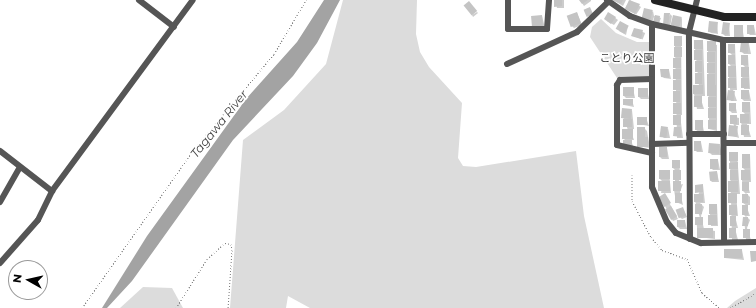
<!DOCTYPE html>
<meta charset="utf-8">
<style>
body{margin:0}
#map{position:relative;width:756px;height:308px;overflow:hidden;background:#fff;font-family:Montserrat,"Noto Sans JP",sans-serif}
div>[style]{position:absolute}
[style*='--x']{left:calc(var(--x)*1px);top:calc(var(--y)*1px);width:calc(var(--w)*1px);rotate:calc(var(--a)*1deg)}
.green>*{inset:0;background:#dcdcdc}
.water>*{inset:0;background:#a3a3a3}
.shadow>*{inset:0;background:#0003;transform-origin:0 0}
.building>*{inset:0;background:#c4c4c4;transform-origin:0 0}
.path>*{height:1px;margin-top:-0.5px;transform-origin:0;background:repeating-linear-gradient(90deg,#777 0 1px,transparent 0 3px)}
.street>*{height:6px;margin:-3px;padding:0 3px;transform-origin:3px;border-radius:3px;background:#555}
.secondary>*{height:8px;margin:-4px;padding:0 4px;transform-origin:4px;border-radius:4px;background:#222}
span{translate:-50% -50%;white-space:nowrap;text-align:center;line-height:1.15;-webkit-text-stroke:3.5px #fff;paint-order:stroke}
.park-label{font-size:11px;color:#333}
.water-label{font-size:12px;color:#444;font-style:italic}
.north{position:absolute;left:8px;top:260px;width:40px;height:40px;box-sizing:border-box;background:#fff;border:1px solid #999;border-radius:50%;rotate:278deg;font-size:11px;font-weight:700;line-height:16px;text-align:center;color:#000}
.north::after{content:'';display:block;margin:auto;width:14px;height:18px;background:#000;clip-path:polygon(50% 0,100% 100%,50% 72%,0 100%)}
</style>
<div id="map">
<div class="green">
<i style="clip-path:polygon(343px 0,417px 0,416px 34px,420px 52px,429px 67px,462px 103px,458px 158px,463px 166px,476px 167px,576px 151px,584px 216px,604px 308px,310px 308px,288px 296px,286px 308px,230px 308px,243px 140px,284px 110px,326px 64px)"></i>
<i style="clip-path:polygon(601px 19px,616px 33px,637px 42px,649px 42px,650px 77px,617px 78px,590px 37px,592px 27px)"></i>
<i style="clip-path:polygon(143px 287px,172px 288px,183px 308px,120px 308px)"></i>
<i style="clip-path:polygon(756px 288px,756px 308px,727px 308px,735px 301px)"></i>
</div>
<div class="water">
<i style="clip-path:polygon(324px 0,340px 0,317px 43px,293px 76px,233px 140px,132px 281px,107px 308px,102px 308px,147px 236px,246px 99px,297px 42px)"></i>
</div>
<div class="shadow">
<i style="clip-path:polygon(555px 0,564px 0,564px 8px,557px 8px)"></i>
<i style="clip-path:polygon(580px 0,591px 0,591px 1px,584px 6px)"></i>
<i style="clip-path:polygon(613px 0,626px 0,623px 6px)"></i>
<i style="left:630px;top:0;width:13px;height:9px;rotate:32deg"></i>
<i style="clip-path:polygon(653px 11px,654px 16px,661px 18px,659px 23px,654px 17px,652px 23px,644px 21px)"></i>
<i style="clip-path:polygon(477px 12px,478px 13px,473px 17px,472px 15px)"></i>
<i style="clip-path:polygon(577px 13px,582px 25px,574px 28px,572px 26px)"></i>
<i style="clip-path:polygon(609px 13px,618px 20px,614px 25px,607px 21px)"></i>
<i style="clip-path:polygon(670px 14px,672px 16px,670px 27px,666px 26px)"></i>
<i style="clip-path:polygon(542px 16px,545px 28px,534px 28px)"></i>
<i style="clip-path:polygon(682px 18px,682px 29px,674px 27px,672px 25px)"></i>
<i style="clip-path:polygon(717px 23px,718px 34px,711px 33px,709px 31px)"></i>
<i style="clip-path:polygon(729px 24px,730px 36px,725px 36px,723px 34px)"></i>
<i style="clip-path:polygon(628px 26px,626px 35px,619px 31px)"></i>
<i style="clip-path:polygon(742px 26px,744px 38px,737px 38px)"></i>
<i style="clip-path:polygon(754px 26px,756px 35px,750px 35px,748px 33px)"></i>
<i style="left:635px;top:29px;width:11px;height:7px;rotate:22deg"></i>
<i style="clip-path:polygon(681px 37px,682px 115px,680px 115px,683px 138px,677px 138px,675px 46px)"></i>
<i style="clip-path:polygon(703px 41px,705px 96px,700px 96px,704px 109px,697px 109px,694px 94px,699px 86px,695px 48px)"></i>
<i style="clip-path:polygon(708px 42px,717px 45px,717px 131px,709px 129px)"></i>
<i style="clip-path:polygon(749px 44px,751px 54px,744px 54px,742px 52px)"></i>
<i style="clip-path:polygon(735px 45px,737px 90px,733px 90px,737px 101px,731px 101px,729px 76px,732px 67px,729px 64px,733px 56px,729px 52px)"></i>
<i style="clip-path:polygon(748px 56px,750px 89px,744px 89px,742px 76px,746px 68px,742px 64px)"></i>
<i style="clip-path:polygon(669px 70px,671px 79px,664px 78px,662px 76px)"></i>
<i style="clip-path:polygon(633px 88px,635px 98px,626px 98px,624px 96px)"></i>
<i style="clip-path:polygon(647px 89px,649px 99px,641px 99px,639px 97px)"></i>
<i style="clip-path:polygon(749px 91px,751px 101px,744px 101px,742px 99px)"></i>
<i style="clip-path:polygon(632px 100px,634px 107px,624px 105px)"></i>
<i style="clip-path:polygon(750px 103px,751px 124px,747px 124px,751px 137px,744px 137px,741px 122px,746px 115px,743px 112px)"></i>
<i style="clip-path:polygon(735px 104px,737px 113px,732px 113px,730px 111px)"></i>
<i style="clip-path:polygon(632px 110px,634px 129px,630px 129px,634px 140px,631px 140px,634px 149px,623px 138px,628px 130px,623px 117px)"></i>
<i style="clip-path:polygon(731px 116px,739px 118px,739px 125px,736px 125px,739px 138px,730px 135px,734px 126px)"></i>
<i style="clip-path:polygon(646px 118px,649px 126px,638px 124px)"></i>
<i style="clip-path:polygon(702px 121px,704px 132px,699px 132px,696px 130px)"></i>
<i style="clip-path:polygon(644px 128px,647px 131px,650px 148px,637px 146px)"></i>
<i style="clip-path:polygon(668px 128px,670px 138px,664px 138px,662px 136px)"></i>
<i style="clip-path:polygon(701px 142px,703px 152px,697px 152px,695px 150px)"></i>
<i style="clip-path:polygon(720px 145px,722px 155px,712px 155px,710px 153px)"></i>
<i style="clip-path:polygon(667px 148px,669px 159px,662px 159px,660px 157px)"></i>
<i style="clip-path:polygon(737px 153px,740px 194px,736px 194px,738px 216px,735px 216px,738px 228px,735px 228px,738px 240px,732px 240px,730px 161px)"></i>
<i style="clip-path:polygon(750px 155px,751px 182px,747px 182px,750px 193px,746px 193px,750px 197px,750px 205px,746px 205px,750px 216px,746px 216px,750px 220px,747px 228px,751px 240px,746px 240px,744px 218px,747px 218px,743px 214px,747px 206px,743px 203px,747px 195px,743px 191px,742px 180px,746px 171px,743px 168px)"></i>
<i style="clip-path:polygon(718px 160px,720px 170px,713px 170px,711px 168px)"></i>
<i style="clip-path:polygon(680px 161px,679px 185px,683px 184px,680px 192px,683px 205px,676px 202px,674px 190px,676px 171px,673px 168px)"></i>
<i style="clip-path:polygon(669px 171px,671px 193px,661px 193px,663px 182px,660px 179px)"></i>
<i style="clip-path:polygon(717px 172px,719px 182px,712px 182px,710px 180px)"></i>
<i style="clip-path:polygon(703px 185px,705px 203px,700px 203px,704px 207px,701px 216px,704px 229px,715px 231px,715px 239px,698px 237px,696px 218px,700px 218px,695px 201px)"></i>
<i style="clip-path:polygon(665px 195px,678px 219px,673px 221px,665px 206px)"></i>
<i style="clip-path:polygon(717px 205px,718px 226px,711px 226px,710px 214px)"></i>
<i style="clip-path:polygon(683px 209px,687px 217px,682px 219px,680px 217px)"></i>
<i style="clip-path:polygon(685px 221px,687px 229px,680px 229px,678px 227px)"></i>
<i style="clip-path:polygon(742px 250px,744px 260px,725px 258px)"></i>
</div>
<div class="building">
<i style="clip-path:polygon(554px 0,562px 0,562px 6px,554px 7px)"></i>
<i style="clip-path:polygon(579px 0,588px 0,582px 4px)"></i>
<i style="clip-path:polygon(612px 0,623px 0,621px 4px)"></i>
<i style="clip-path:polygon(629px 0,640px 4px,635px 14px,625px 9px)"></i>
<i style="left:469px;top:1px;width:13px;height:7px;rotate:51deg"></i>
<i style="left:590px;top:7px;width:8px;height:7px;rotate:67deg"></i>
<i style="left:644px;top:8px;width:9px;height:11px;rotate:13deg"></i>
<i style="left:577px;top:12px;width:12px;height:11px;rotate:70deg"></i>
<i style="clip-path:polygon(608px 12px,616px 17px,611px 24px,604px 19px)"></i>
<i style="clip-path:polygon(664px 13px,670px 13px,668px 26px,663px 25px)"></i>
<i style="left:542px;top:15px;width:11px;height:11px;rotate:85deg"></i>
<i style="clip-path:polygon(655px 15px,660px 16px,659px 23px,653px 22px)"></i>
<i style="left:673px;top:15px;width:9px;height:10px;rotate:13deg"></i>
<i style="left:620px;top:21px;width:10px;height:9px;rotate:29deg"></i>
<i style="left:709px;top:21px;width:9px;height:11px;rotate:6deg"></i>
<i style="left:723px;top:22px;width:7px;height:12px;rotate:8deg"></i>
<i style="left:734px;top:25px;width:9px;height:12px"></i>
<i style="left:747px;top:25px;width:7px;height:9px"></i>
<i style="clip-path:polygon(634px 28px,643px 30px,641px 39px,631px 36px)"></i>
<i style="left:674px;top:36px;width:8px;height:10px"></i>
<i style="left:694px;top:40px;width:9px;height:9px"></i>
<i style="left:707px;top:41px;width:9px;height:10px"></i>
<i style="left:741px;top:42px;width:8px;height:10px;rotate:7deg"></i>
<i style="left:728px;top:44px;width:7px;height:9px"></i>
<i style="left:674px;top:47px;width:8px;height:10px"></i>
<i style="left:694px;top:50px;width:8px;height:10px"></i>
<i style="left:707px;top:52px;width:8px;height:10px"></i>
<i style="left:728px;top:55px;width:7px;height:9px"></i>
<i style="left:741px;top:55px;width:7px;height:10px"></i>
<i style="left:673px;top:58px;width:8px;height:10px"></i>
<i style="left:695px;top:61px;width:7px;height:11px"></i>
<i style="left:707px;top:63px;width:8px;height:10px"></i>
<i style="left:728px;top:66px;width:8px;height:11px"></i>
<i style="left:741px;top:67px;width:8px;height:10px"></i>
<i style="clip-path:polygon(660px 69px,669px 69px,669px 78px,661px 77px)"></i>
<i style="left:673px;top:69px;width:8px;height:10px"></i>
<i style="left:695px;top:73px;width:7px;height:11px"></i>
<i style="left:707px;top:74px;width:8px;height:11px"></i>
<i style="left:728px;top:78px;width:8px;height:10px"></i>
<i style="left:741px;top:78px;width:8px;height:10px"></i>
<i style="left:673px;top:80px;width:8px;height:10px"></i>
<i style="left:693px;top:85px;width:10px;height:9px"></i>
<i style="left:707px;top:85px;width:9px;height:11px"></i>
<i style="left:623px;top:87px;width:11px;height:9px"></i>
<i style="left:638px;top:88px;width:10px;height:9px"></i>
<i style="left:728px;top:90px;width:7px;height:10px;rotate:8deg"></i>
<i style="left:741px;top:90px;width:8px;height:9px"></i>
<i style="left:673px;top:91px;width:7px;height:11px"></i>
<i style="left:694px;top:96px;width:8px;height:11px"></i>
<i style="left:708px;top:97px;width:8px;height:10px"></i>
<i style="left:623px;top:99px;width:10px;height:6px"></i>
<i style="left:742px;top:102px;width:8px;height:10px"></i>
<i style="left:673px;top:103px;width:8px;height:11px"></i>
<i style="left:729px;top:103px;width:7px;height:8px"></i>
<i style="left:622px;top:108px;width:10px;height:10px;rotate:6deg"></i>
<i style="left:708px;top:108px;width:8px;height:10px"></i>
<i style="left:740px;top:114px;width:9px;height:9px"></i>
<i style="left:673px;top:115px;width:8px;height:10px"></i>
<i style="left:730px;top:115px;width:7px;height:9px"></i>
<i style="left:637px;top:117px;width:10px;height:8px"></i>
<i style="left:623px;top:119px;width:9px;height:8px"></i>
<i style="left:695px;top:120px;width:8px;height:10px"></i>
<i style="left:708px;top:120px;width:8px;height:9px"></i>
<i style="left:729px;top:125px;width:9px;height:11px;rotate:6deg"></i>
<i style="left:741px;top:125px;width:8px;height:10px"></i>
<i style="left:661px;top:126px;width:7px;height:11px;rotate:8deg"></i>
<i style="left:637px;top:127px;width:8px;height:10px"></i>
<i style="clip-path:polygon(674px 127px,681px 127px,681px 137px,673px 136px)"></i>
<i style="left:622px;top:129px;width:11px;height:10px"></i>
<i style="left:637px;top:137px;width:11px;height:10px"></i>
<i style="left:623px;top:140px;width:9px;height:7px"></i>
<i style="left:694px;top:141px;width:7px;height:10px"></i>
<i style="left:709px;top:143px;width:11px;height:10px;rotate:5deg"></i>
<i style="left:659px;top:147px;width:8px;height:10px"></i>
<i style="left:729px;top:152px;width:9px;height:9px"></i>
<i style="left:742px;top:154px;width:8px;height:14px"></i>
<i style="left:710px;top:159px;width:8px;height:10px"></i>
<i style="left:672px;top:160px;width:8px;height:8px"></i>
<i style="clip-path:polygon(738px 162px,738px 169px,729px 169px,729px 163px)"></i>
<i style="left:659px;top:170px;width:11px;height:9px"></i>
<i style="left:673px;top:170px;width:8px;height:10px"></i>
<i style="left:730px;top:170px;width:8px;height:10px"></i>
<i style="left:741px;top:170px;width:9px;height:10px"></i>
<i style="left:717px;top:171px;width:9px;height:8px;rotate:84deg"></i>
<i style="left:658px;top:181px;width:12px;height:10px"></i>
<i style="left:673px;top:181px;width:8px;height:10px"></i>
<i style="left:728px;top:181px;width:10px;height:11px"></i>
<i style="left:742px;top:182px;width:7px;height:9px"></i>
<i style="clip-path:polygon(703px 184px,703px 192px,695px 193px,695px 185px)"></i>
<i style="clip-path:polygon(665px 193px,671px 203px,664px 207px,659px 197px)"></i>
<i style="left:675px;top:193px;width:7px;height:10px"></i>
<i style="left:728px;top:193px;width:9px;height:10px"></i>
<i style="left:694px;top:194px;width:9px;height:8px"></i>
<i style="left:742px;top:194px;width:6px;height:9px"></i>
<i style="left:695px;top:204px;width:7px;height:10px"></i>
<i style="left:709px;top:204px;width:8px;height:10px"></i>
<i style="left:729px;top:205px;width:8px;height:10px"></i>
<i style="left:742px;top:205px;width:6px;height:10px"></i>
<i style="left:671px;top:206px;width:12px;height:7px;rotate:59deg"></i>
<i style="left:683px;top:207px;width:9px;height:8px;rotate:69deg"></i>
<i style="left:708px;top:215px;width:9px;height:10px"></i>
<i style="left:730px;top:216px;width:6px;height:10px"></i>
<i style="left:695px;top:217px;width:8px;height:8px"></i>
<i style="clip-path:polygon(743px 217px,748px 217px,748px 226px,742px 226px)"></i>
<i style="left:677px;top:220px;width:8px;height:7px"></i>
<i style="left:697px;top:228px;width:16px;height:10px"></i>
<i style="left:729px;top:228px;width:7px;height:10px"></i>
<i style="left:743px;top:229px;width:7px;height:9px"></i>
<i style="left:724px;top:249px;width:18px;height:9px"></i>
<i style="clip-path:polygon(750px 251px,756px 251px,756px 261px,751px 262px)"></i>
</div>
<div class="path">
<i style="--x:632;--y:175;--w:26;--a:90"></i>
<i style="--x:632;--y:201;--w:41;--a:62.2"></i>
<i style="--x:651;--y:237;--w:17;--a:50"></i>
<i style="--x:662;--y:250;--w:27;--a:20"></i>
<i style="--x:687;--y:259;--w:37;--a:66"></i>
<i style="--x:702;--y:293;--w:23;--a:40"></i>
<i style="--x:82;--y:308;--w:194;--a:-54.8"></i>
<i style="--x:194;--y:149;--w:124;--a:-49.9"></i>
<i style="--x:274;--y:54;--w:63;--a:-59.3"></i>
<i style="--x:176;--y:308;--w:58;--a:-57.7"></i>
<i style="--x:207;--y:259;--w:24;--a:-42"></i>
<i style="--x:225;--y:243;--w:6;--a:9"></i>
<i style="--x:231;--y:244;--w:6;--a:81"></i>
<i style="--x:232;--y:250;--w:58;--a:93.9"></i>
<i style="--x:730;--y:308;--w:30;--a:-30"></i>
</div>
<div class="street">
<i style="--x:139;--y:0;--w:44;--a:37.6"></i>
<i style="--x:508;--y:0;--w:29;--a:90"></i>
<i style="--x:508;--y:29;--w:39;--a:0"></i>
<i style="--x:547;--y:29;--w:29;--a:-86"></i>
<i style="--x:607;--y:0;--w:28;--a:35"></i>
<i style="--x:630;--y:16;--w:23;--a:20"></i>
<i style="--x:652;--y:24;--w:73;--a:12.7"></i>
<i style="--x:723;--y:40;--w:33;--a:0"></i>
<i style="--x:652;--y:24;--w:55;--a:90"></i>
<i style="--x:652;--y:79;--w:32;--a:178"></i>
<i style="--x:620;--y:80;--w:6;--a:121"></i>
<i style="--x:617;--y:85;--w:60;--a:90"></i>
<i style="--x:617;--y:145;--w:36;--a:13"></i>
<i style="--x:723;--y:40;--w:202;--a:89.7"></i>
<i style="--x:507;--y:64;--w:77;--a:-24.6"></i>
<i style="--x:577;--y:32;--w:43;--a:-44.1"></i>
<i style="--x:652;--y:79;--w:108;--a:90"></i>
<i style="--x:652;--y:187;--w:38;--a:67"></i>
<i style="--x:667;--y:222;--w:14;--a:51"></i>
<i style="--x:676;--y:233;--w:27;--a:22"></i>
<i style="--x:701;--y:243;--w:55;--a:-1"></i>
<i style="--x:689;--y:134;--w:35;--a:0"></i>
<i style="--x:724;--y:143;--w:32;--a:0"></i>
<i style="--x:652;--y:144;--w:37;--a:-2"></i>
<i style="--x:0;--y:151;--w:66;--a:37.6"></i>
<i style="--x:0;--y:202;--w:40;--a:-60.3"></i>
<i style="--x:690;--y:239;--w:207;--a:-90.3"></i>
<i style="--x:689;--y:32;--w:33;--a:-76"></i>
<i style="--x:0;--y:263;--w:57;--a:-48.5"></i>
<i style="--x:38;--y:220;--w:32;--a:-64"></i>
<i style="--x:52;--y:191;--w:237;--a:-53.6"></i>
</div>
<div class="secondary">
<i style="--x:655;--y:0;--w:71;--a:13.8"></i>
<i style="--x:724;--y:17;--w:32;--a:0"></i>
</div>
<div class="park-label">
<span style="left:627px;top:58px">ことり公園</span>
</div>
<div class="water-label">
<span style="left:219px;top:124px;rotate:-51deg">Tagawa River</span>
</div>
<div class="north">N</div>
</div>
